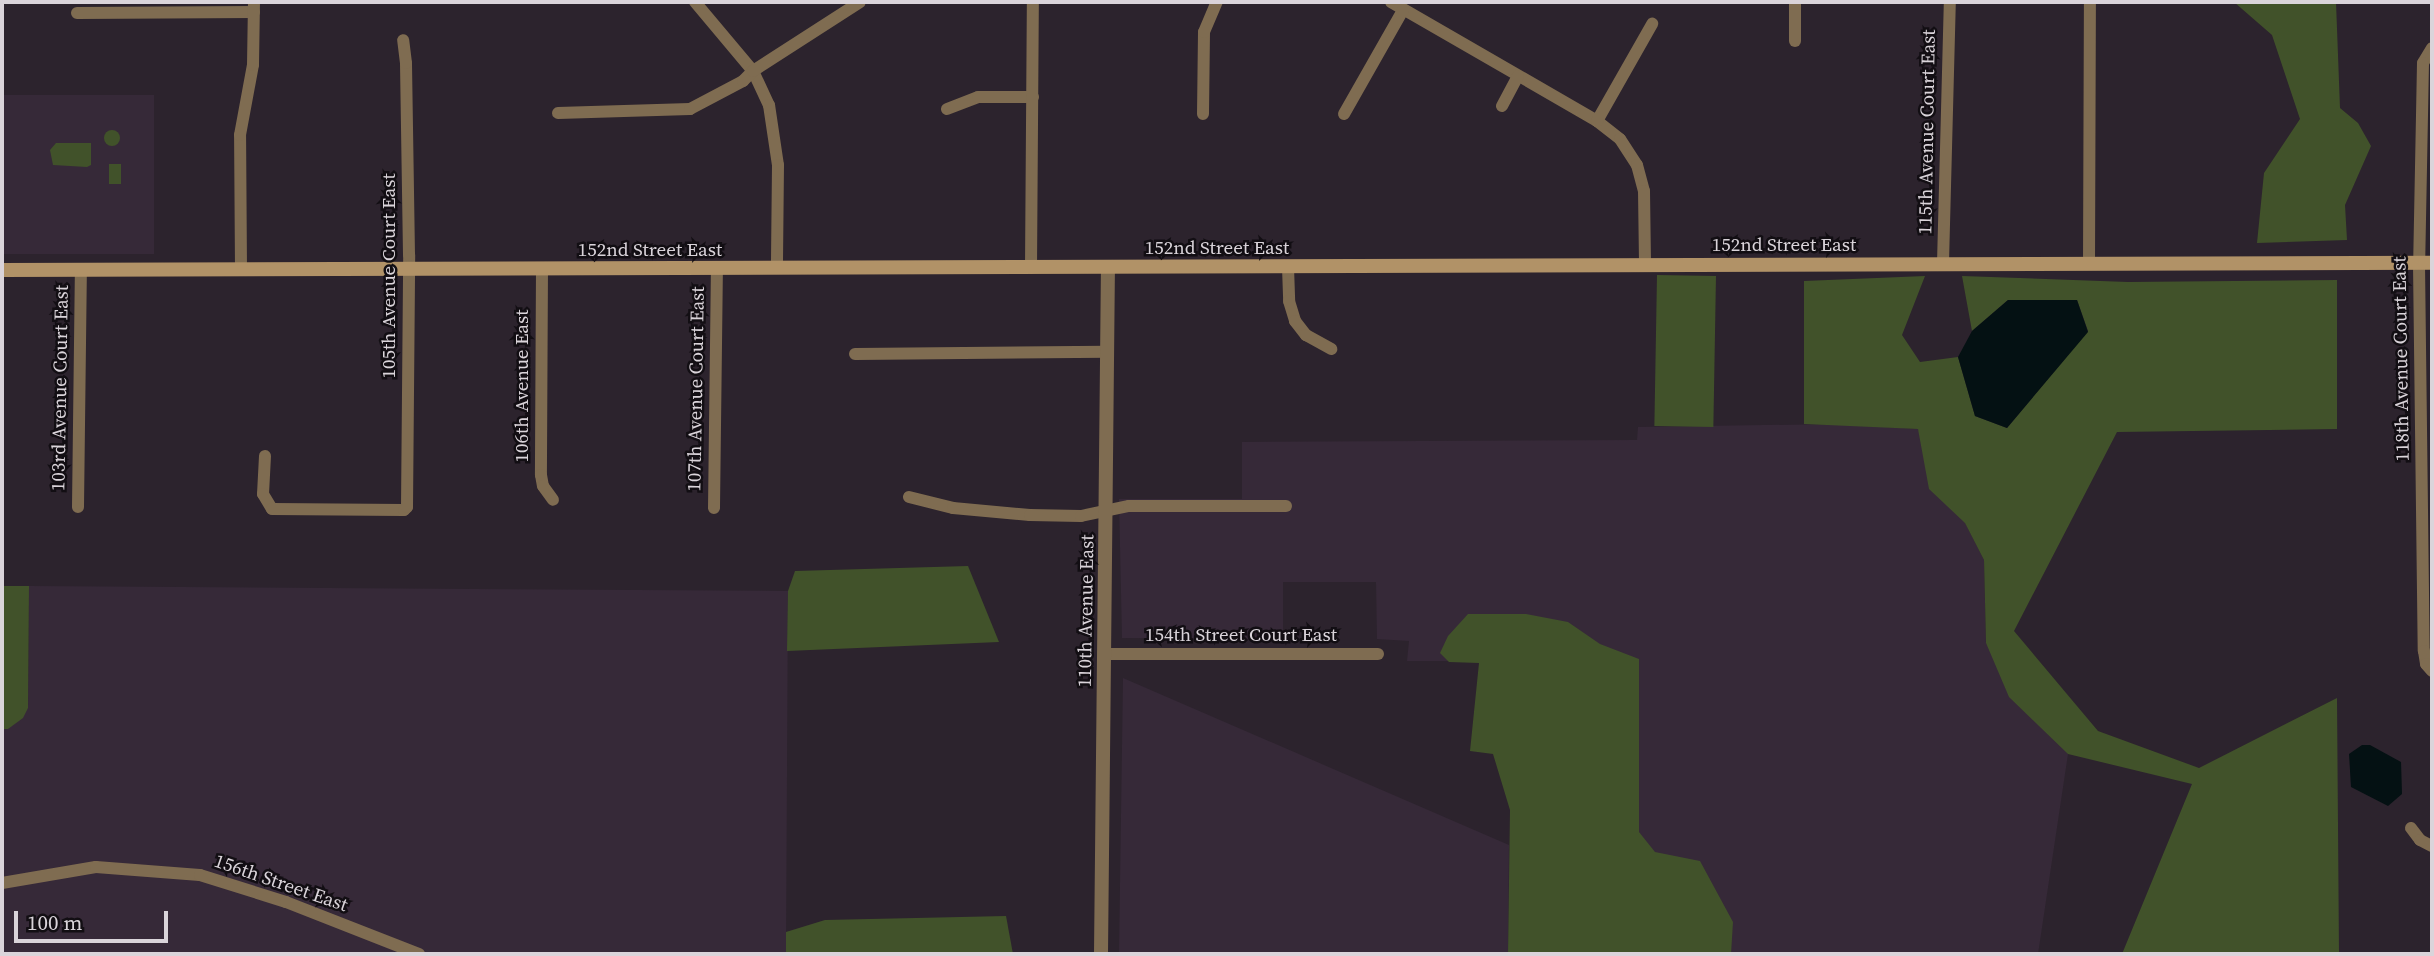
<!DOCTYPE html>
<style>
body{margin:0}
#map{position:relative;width:2434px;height:956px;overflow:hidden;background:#2c232d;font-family:"Source Serif 4",serif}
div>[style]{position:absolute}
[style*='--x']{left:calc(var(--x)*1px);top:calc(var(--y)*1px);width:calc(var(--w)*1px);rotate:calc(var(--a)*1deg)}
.built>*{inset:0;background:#362938;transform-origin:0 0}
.green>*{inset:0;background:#41522a;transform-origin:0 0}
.round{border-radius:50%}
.water>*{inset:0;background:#041113}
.minor>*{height:12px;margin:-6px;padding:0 6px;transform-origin:6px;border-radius:6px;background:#7f6c51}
.tertiary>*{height:14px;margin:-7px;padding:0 7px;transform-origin:7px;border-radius:7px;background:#7f6c51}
.secondary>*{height:14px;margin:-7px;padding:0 7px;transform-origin:7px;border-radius:7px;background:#b19267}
span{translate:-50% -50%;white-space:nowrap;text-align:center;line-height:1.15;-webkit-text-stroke:5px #120e13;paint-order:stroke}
.street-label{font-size:19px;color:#dad4da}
.frame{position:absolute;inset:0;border:4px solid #dad4da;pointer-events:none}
.scale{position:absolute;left:14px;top:911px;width:154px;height:32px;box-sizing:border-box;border:4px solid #dad4da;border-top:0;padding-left:9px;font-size:21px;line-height:24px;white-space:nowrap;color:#dad4da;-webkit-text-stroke:5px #120e13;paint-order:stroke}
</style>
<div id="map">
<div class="built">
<i style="left:154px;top:95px;width:159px;height:152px;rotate:90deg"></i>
<i style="clip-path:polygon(1837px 424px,1918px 429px,1984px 560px,1986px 643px,2068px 754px,2038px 954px,1690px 954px,1510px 661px,1407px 661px,1409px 641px,1377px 639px,1376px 582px,1283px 582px,1283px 639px,1122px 638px,1119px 499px,1242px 499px,1242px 442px,1637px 440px,1638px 427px)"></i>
<i style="clip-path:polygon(29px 586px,788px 591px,786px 954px,2px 954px,2px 729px,8px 729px,28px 708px)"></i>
<i style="clip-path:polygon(1123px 678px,1509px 845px,1508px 954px,1119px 954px)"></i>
</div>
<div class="green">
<i style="clip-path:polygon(2234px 2px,2336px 2px,2340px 108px,2358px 123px,2371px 146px,2345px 205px,2347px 240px,2257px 243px,2264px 173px,2300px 119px,2272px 35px)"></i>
<i class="round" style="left:104px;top:130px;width:16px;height:16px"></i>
<i style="clip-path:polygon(56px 143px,91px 143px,91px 165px,87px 167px,53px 165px,50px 150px)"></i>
<i style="left:109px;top:164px;width:12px;height:20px"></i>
<i style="left:1657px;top:275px;width:59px;height:151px;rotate:1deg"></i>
<i style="clip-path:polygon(1925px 276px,1902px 335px,1920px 362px,1958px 357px,1975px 416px,2007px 428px,2088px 331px,2077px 300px,2008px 300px,1972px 331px,1962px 276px,2128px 282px,2337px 280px,2337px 429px,2117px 432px,2014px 631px,2098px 731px,2199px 768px,2337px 698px,2339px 954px,2122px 954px,2192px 784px,2068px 754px,2009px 697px,1986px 643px,1984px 560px,1965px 523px,1929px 489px,1918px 429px,1804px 424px,1804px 281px)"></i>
<i style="clip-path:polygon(968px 566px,999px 642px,787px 651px,788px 591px,795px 571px)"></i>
<i style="clip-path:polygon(2px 586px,29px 586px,28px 708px,23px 718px,8px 729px,2px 729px)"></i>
<i style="clip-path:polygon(1468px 614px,1526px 614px,1568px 622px,1600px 644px,1639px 659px,1639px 832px,1655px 852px,1700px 861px,1733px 922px,1731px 954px,1508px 954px,1510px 810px,1493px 754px,1470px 751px,1479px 663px,1449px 662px,1440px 653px,1448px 636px)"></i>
<i style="clip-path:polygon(1006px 916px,1013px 954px,786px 954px,786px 932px,825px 920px)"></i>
</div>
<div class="water">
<i style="clip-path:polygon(2008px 300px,2077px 300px,2088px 332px,2007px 428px,1975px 416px,1958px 357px,1972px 331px)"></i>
<i style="clip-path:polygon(2362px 745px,2370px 745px,2401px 762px,2402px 794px,2388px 806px,2351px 787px,2349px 754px)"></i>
</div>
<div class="minor">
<i style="--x:695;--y:2;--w:90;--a:50"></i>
<i style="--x:753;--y:71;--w:38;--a:65"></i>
<i style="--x:769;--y:105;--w:61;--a:81.5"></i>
<i style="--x:778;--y:165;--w:103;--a:90.6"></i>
<i style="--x:1391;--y:2;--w:238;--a:30"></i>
<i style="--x:1597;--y:121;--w:29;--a:38"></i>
<i style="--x:1620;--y:139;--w:31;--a:57"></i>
<i style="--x:1637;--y:165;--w:27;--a:75"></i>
<i style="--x:1644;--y:191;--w:74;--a:89.2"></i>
<i style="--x:77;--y:13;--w:177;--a:-0.3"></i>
<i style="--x:1795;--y:41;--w:39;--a:-90"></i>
<i style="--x:2432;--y:48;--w:17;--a:121"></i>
<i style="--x:2423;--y:63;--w:201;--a:91.1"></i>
<i style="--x:2419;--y:264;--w:387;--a:89.3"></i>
<i style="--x:2424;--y:651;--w:13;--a:81"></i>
<i style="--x:2426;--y:664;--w:9;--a:49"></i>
<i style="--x:1502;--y:106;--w:34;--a:-62"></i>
<i style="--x:947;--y:109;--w:33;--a:-21"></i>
<i style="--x:978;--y:97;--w:55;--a:0"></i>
<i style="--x:558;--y:113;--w:132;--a:-1.7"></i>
<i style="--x:690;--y:109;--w:60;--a:-27.8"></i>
<i style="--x:743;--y:81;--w:14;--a:-45"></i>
<i style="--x:753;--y:71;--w:127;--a:-32.8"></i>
<i style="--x:1203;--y:114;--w:82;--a:-89.3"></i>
<i style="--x:1204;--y:32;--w:33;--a:-67"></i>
<i style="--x:1344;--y:114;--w:120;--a:-60.4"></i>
<i style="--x:1597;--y:121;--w:112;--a:-60.4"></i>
<i style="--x:1943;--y:263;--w:261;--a:-88.5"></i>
<i style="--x:2089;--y:263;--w:261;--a:-89.8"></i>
<i style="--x:1288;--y:267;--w:34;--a:88"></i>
<i style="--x:1289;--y:301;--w:21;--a:73"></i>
<i style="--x:1295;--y:321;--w:18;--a:52"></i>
<i style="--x:1306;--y:335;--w:29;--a:29"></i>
<i style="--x:542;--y:268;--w:207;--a:90.3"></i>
<i style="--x:541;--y:475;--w:11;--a:80"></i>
<i style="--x:543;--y:486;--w:17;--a:54"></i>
<i style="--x:1031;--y:268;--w:266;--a:-89.6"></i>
<i style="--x:241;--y:269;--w:134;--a:-90.4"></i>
<i style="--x:240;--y:135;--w:71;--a:-79.5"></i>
<i style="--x:253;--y:65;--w:63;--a:-89.1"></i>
<i style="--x:855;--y:354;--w:252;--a:-0.5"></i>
<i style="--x:265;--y:456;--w:38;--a:93"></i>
<i style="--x:263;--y:494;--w:17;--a:59"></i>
<i style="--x:272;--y:509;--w:132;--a:0.4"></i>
<i style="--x:404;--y:510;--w:4;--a:-45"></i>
<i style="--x:407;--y:507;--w:252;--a:-89.5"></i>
<i style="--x:409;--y:255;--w:192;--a:-90.9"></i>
<i style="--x:406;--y:63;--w:23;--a:-97"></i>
<i style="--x:909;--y:497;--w:45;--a:14"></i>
<i style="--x:953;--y:508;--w:77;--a:5.2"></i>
<i style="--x:1030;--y:515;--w:51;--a:1.1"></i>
<i style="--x:1081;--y:516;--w:49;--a:-11.8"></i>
<i style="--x:1129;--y:506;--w:157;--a:0"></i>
<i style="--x:78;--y:507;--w:237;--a:-89.3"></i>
<i style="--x:714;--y:508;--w:238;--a:-89.3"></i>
<i style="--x:1105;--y:654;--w:273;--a:0"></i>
<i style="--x:2411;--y:828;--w:15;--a:53"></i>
<i style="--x:2420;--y:840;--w:13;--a:27"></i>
<i style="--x:2;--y:883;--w:95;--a:-9.7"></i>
<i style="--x:96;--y:867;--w:104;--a:4.4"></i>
<i style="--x:200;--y:875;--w:90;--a:17.4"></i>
<i style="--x:286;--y:902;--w:143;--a:21.4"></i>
</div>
<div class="tertiary">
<i style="--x:1101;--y:954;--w:686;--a:-89.42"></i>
</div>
<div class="secondary">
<i style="--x:2;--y:270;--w:2430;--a:-0.17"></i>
</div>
<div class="street-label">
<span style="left:1927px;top:132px;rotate:-89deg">115th Avenue Court East</span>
<span style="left:1784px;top:245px">152nd Street East</span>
<span style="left:1217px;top:248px">152nd Street East</span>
<span style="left:650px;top:250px">152nd Street East</span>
<span style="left:389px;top:276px;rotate:-90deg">105th Avenue Court East</span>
<span style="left:2401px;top:359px;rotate:-91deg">118th Avenue Court East</span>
<span style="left:522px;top:386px;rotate:-90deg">106th Avenue East</span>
<span style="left:60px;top:388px;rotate:-89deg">103rd Avenue Court East</span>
<span style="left:696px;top:389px;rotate:-89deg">107th Avenue Court East</span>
<span style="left:1086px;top:611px;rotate:-89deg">110th Avenue East</span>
<span style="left:1241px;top:635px">154th Street Court East</span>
<span style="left:281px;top:883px;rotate:19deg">156th Street East</span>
</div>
<div class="frame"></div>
<div class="scale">100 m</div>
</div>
